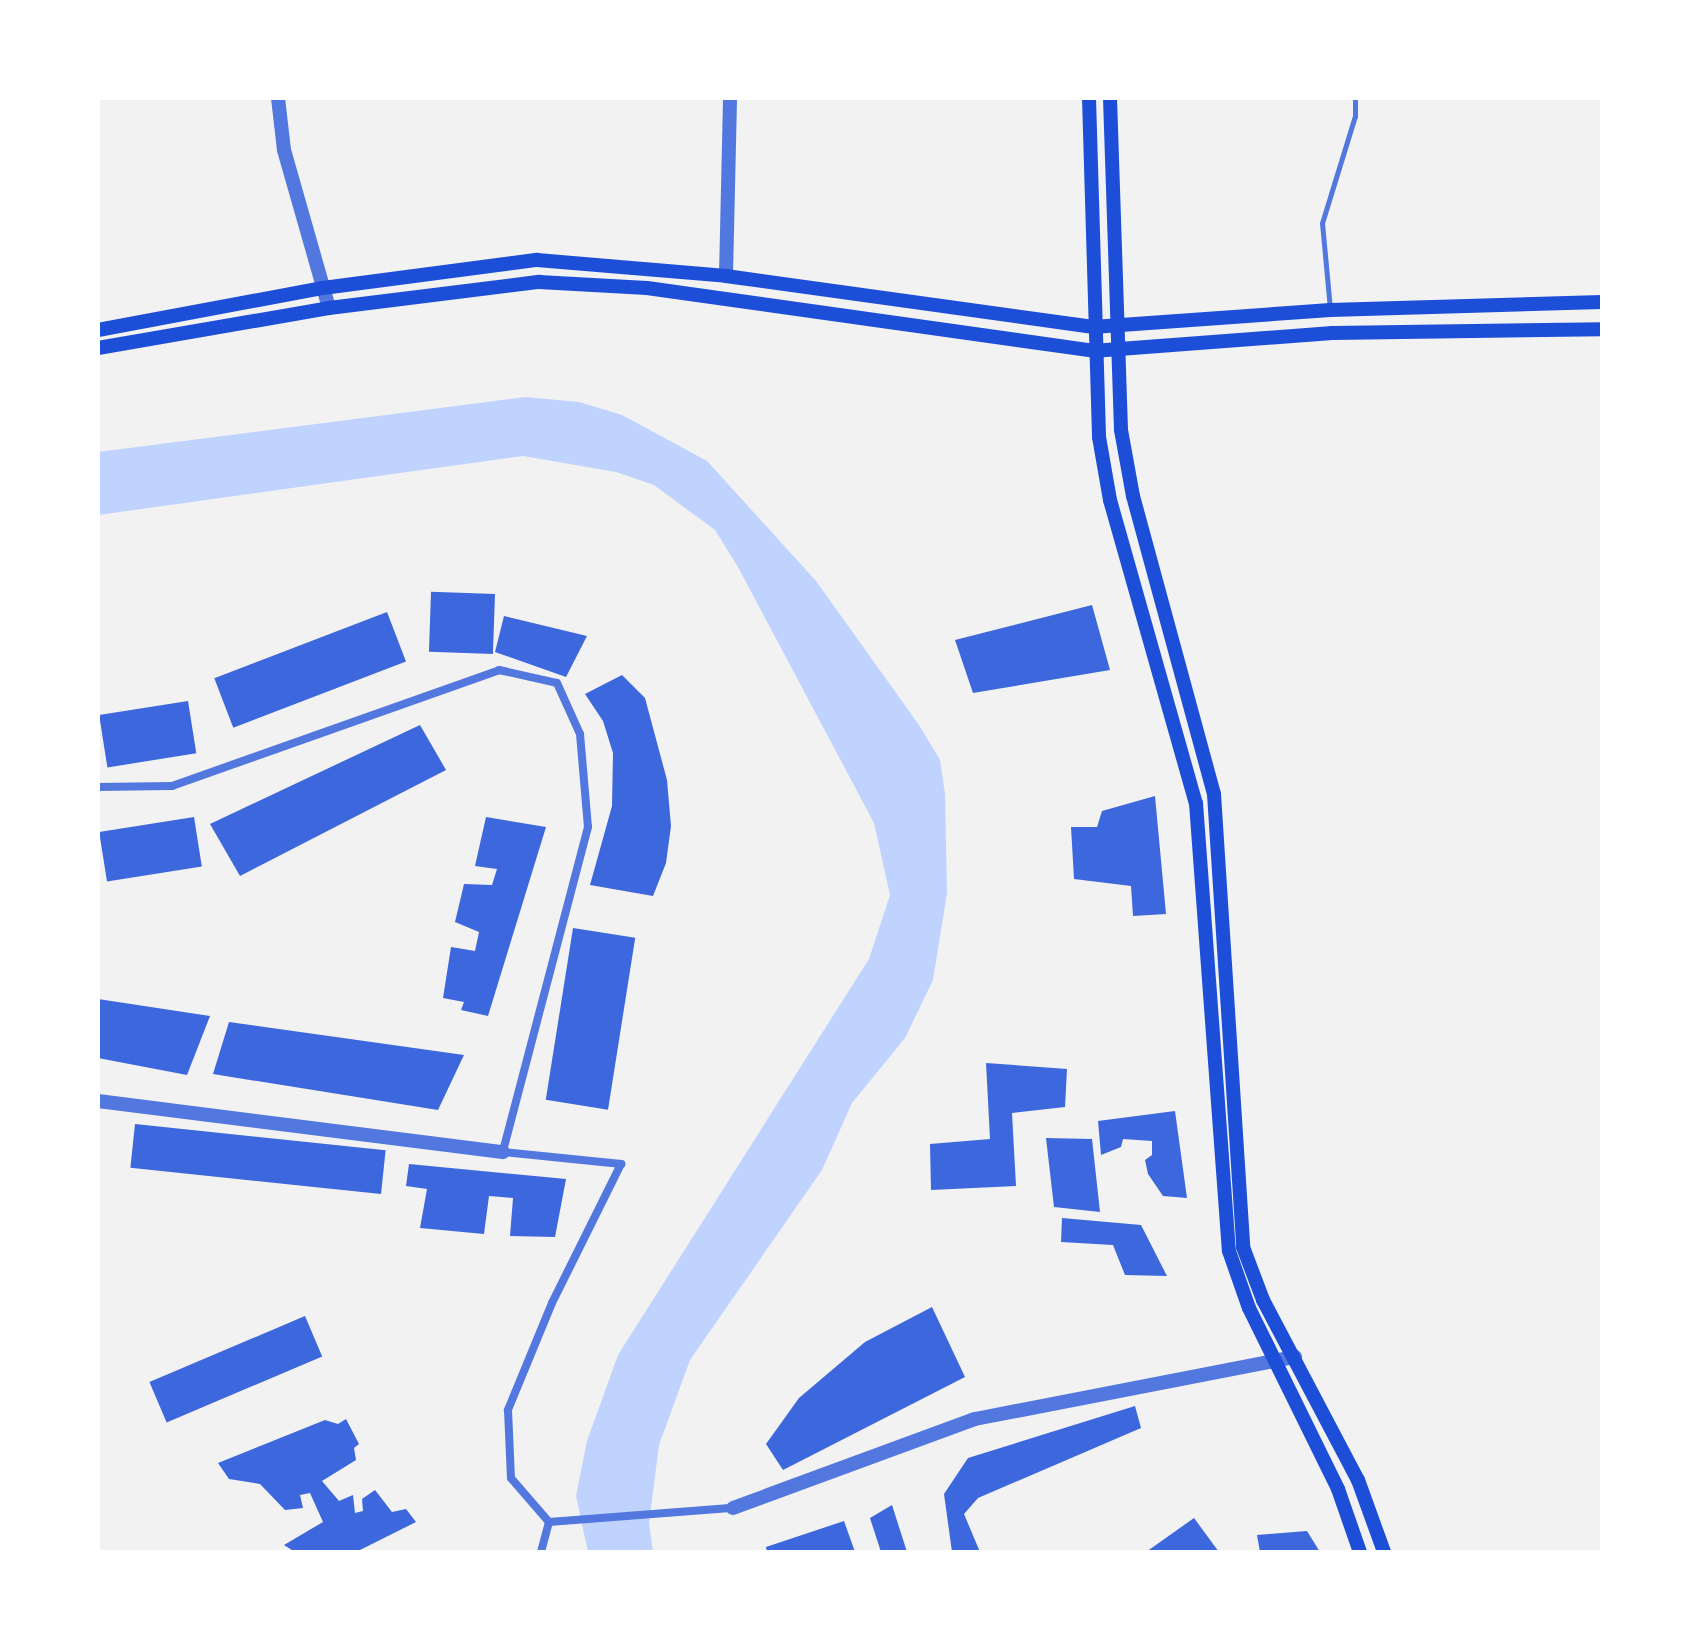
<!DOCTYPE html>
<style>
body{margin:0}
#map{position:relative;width:1700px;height:1650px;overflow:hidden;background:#f2f2f2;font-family:"DejaVu Sans",sans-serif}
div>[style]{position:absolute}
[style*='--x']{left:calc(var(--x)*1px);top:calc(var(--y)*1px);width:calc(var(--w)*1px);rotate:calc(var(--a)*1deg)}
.water>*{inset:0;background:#bfd3fe}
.building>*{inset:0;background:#3d67dc;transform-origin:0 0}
.service>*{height:5px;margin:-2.5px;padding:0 2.5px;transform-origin:2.5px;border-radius:2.5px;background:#5277de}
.minor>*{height:8px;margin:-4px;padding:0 4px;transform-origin:4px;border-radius:4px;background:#5277de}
.tertiary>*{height:14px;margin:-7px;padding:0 7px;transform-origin:7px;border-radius:7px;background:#5277de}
.secondary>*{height:14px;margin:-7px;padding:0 7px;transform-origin:7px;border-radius:7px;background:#1d4ed8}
span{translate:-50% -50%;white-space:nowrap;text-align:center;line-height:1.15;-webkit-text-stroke:6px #fff;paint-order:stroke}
.frame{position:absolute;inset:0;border:100px solid #fff;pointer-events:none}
</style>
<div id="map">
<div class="water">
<i style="clip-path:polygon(525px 397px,579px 402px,622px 415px,707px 461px,816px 581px,919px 725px,940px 760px,945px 794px,947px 893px,933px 980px,905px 1038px,852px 1103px,822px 1170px,690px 1360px,659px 1445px,649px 1523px,653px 1552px,588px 1552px,576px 1496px,587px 1441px,618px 1355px,869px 959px,890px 895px,874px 823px,738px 567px,715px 530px,654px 485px,616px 472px,523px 456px,98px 515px,98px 452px)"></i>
</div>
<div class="building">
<i style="left:495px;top:594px;width:60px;height:64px;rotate:92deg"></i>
<i style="clip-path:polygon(1092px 605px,1110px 670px,973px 693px,955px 640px)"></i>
<i style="left:387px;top:612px;width:53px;height:185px;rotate:69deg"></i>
<i style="clip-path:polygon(504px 616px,587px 636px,566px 677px,495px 652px)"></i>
<i style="clip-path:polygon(622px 675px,645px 698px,667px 780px,671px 826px,666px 863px,653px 896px,590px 885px,612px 806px,613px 753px,603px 721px,585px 694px)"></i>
<i style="left:188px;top:701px;width:53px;height:90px;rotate:81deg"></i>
<i style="clip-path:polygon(420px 725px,446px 770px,240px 876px,210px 824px)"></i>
<i style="clip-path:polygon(1155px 796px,1166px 914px,1133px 916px,1131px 886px,1074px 879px,1071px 827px,1097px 827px,1102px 811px)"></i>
<i style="left:194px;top:817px;width:50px;height:96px;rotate:81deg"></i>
<i style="clip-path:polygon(486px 817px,546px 827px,488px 1016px,461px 1010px,464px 1002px,443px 998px,451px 947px,475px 951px,479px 932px,455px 922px,464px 884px,492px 885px,497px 869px,475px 866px)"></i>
<i style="left:573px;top:928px;width:63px;height:174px;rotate:9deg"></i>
<i style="clip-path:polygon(98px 999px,210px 1016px,187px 1075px,98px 1058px)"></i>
<i style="clip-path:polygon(229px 1022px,464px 1055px,438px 1110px,213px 1074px)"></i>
<i style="clip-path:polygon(986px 1063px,1067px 1069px,1065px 1107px,1012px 1113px,1016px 1186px,931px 1190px,930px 1144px,990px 1139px)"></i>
<i style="clip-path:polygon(1175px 1111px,1187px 1198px,1163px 1196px,1148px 1174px,1145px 1160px,1152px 1155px,1152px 1141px,1123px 1139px,1121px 1147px,1101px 1155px,1098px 1121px)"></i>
<i style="left:135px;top:1124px;width:252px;height:44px;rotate:6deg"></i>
<i style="clip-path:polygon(1046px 1138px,1092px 1139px,1100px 1212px,1054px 1207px)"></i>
<i style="clip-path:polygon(409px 1164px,566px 1179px,555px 1237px,510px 1236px,513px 1198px,489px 1196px,484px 1234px,420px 1228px,427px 1189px,406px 1186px)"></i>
<i style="clip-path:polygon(1062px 1218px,1141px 1225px,1167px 1276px,1125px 1275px,1113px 1245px,1061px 1242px)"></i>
<i style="clip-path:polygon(932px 1307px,965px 1377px,783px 1470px,766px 1444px,799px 1398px,865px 1342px)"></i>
<i style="left:305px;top:1316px;width:44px;height:169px;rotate:67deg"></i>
<i style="clip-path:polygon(1135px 1406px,1141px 1428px,978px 1498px,964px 1514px,980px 1552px,952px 1552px,944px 1494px,968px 1458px)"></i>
<i style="clip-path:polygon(346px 1419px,359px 1444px,354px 1448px,356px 1460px,322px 1481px,339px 1501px,353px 1495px,355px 1513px,363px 1511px,362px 1499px,375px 1490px,392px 1512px,406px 1509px,416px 1522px,356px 1552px,295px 1552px,284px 1545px,323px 1522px,310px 1493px,300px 1495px,303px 1508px,285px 1510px,260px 1484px,229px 1479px,218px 1463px,325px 1420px,338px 1424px)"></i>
<i style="clip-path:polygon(892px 1505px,907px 1552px,881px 1552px,870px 1518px)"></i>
<i style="clip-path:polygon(1194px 1518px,1219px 1552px,1146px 1552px)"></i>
<i style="clip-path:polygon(844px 1521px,855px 1552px,767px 1552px,766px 1547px)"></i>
<i style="clip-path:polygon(1307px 1531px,1320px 1552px,1260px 1552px,1257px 1535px)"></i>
</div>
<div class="service">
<i style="--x:1330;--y:309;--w:86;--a:-95.3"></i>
<i style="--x:1322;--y:223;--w:112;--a:-72.9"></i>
<i style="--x:1355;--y:116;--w:18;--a:-90"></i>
</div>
<div class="minor">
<i style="--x:98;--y:787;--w:74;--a:-0.8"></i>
<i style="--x:172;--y:786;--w:347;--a:-19.5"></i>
<i style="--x:499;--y:670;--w:59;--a:12.6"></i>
<i style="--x:557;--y:683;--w:56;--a:65.7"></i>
<i style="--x:580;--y:734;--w:93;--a:85.1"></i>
<i style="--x:588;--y:827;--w:336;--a:104.7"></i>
<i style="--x:503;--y:1152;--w:119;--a:5.8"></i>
<i style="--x:621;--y:1164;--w:155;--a:116.4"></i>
<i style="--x:552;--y:1303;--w:116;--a:112.4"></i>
<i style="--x:508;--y:1410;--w:68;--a:87.5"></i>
<i style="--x:511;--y:1478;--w:58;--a:49.2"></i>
<i style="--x:549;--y:1522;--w:31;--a:105"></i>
<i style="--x:549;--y:1522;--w:185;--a:-4.4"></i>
</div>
<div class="tertiary">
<i style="--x:278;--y:98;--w:52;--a:83.4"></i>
<i style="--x:284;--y:150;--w:164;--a:74.1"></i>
<i style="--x:726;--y:276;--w:178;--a:-88.7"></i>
<i style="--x:98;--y:1101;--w:408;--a:7.2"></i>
<i style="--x:733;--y:1508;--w:258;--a:-20.2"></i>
<i style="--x:975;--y:1419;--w:326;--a:-11"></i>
</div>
<div class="secondary">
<i style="--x:1089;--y:98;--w:339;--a:88.3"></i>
<i style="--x:1099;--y:437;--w:64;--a:80.1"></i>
<i style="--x:1110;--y:500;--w:315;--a:74.2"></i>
<i style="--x:1196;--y:803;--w:449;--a:85.8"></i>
<i style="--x:1229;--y:1251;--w:60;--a:70.7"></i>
<i style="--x:1249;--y:1308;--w:202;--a:63.8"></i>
<i style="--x:1338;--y:1489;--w:67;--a:70.8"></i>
<i style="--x:1110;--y:98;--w:332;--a:88.1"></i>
<i style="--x:1121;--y:430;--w:67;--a:79.7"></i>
<i style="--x:1133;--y:496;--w:309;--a:74.8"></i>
<i style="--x:1214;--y:794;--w:454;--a:86.3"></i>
<i style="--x:1243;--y:1247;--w:57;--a:69.3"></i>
<i style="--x:1263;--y:1300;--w:204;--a:62.2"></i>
<i style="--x:1358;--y:1480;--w:77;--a:70.1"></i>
<i style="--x:98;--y:330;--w:229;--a:-10.6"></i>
<i style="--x:323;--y:288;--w:216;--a:-7.5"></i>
<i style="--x:537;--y:260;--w:190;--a:4.8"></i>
<i style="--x:726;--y:276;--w:371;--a:7.9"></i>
<i style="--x:1093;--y:327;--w:238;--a:-4.1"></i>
<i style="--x:1330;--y:310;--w:272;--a:-1.7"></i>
<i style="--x:98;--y:348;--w:234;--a:-9.8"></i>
<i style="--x:329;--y:308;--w:212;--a:-7.1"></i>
<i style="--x:539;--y:282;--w:108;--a:3.2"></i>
<i style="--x:647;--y:288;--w:450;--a:8"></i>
<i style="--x:1093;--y:351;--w:240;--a:-4.3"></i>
<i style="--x:1332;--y:333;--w:270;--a:-0.8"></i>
</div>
<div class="frame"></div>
</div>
